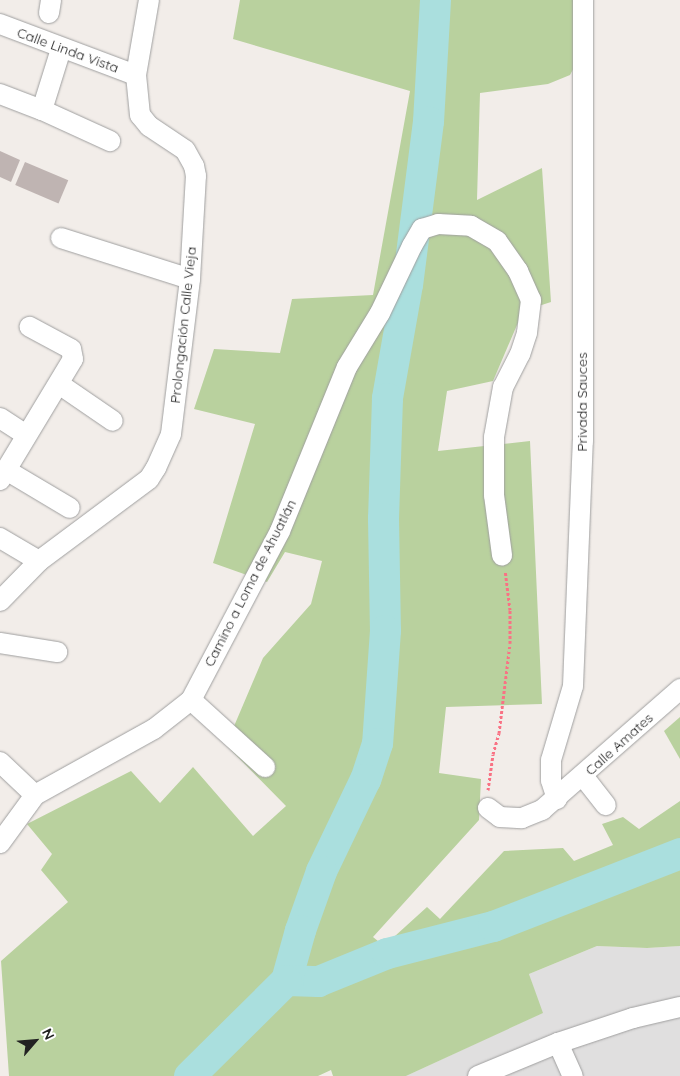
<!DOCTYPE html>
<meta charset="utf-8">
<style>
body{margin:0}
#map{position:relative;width:680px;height:1076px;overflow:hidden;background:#f2ede9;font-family:Quicksand,sans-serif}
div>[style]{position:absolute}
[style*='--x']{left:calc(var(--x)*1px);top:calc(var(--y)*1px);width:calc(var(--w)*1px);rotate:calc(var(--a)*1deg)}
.residential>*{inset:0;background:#e0dfdf}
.forest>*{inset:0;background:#b9d19e}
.river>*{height:31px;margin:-15.5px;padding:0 15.5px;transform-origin:15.5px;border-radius:15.5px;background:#aadfde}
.building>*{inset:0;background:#bfb4b2;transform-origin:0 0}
.path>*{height:3px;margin-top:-1.5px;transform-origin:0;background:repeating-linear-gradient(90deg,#f97284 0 2.5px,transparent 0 5px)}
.roads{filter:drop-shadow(0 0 1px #9f9f9f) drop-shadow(0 0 1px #9f9f9f)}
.minor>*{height:20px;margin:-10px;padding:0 10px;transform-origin:10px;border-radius:10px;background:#fff}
span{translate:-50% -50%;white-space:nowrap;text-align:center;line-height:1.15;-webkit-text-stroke:4px #fff;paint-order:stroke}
.street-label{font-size:14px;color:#222}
.north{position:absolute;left:10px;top:1016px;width:50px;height:50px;-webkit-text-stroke:4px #fff;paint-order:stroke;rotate:63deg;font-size:14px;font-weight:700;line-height:20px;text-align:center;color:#222}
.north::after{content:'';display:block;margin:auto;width:18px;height:22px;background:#222;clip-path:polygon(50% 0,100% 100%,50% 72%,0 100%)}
</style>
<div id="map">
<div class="residential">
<i style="clip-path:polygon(597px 946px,647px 948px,680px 946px,680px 1076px,406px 1076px,542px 1013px,529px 974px)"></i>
</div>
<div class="forest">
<i style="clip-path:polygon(240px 0,576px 0,578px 60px,570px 75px,548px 84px,480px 93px,477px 200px,542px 168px,551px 302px,523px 311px,493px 381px,447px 391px,438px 451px,530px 441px,542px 704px,446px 707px,439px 773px,481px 779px,479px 820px,373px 937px,384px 946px,427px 907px,440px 919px,504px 851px,563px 848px,574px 861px,613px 845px,602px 824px,623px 817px,639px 829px,680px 801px,680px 946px,647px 948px,597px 946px,529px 974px,543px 1013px,406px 1076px,333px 1076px,331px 1070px,318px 1076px,9px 1076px,1px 961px,68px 902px,41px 870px,52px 854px,27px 824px,131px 771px,160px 803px,193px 767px,253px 836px,286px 806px,226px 745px,263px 658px,311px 604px,322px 561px,285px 552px,267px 582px,213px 563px,255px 424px,194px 409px,214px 349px,280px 353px,292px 299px,373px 295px,410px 91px,233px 39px)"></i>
<i style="clip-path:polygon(680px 717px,680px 759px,664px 731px)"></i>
</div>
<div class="river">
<i style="--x:435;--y:0;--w:121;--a:93.3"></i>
<i style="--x:428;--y:121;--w:164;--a:97.3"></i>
<i style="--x:407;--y:284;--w:116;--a:100"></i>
<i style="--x:387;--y:398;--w:120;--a:91.9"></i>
<i style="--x:383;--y:518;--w:112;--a:89"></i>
<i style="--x:385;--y:630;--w:113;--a:94"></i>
<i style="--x:377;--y:743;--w:38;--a:108"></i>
<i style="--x:365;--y:779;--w:102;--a:115.6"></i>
<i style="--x:321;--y:871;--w:63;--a:109.6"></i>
<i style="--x:300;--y:930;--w:52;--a:105.6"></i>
<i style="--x:286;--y:980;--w:32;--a:2"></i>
<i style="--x:318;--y:981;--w:74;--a:-22.1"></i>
<i style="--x:387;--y:953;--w:109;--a:-14.3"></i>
<i style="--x:493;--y:926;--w:201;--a:-21.3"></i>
<i style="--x:189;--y:1076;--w:136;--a:-44.7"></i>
</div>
<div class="building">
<i style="clip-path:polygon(0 151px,20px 160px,11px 182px,0 177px)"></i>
<i style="left:25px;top:162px;width:47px;height:25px;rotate:23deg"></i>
</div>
<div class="path">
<i style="--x:488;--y:790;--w:36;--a:-82"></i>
<i style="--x:493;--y:754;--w:22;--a:-74"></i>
<i style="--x:499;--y:733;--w:91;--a:-83"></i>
<i style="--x:510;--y:643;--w:33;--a:-90"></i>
<i style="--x:510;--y:610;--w:39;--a:-97"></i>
</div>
<div class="roads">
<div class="minor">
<i style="--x:49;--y:13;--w:13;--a:-81"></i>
<i style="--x:0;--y:24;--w:145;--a:20.6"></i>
<i style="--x:0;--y:94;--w:45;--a:20.9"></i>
<i style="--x:42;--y:110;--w:75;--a:24.5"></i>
<i style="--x:42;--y:110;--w:64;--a:-72.7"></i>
<i style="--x:61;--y:238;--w:135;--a:17.6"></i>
<i style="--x:59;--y:384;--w:65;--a:34.4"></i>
<i style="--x:0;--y:418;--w:31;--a:33"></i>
<i style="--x:6;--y:470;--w:74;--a:30.7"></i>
<i style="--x:0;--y:480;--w:141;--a:-58.9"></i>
<i style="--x:73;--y:359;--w:10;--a:-101"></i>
<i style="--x:71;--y:349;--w:47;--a:-151.8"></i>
<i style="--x:0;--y:538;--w:45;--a:30.5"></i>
<i style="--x:0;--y:601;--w:56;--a:-45.7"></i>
<i style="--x:39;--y:561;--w:137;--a:-36.7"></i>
<i style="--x:149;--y:479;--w:13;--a:-58"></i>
<i style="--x:156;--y:468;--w:37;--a:-66"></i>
<i style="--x:171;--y:434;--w:156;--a:-83"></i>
<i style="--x:190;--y:279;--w:103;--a:-86.7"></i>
<i style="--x:196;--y:176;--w:10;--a:-101"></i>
<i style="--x:194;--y:166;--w:18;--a:-119"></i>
<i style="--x:185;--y:150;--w:43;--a:-146.3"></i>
<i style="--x:149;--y:126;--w:14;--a:-129"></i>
<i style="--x:140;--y:115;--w:40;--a:-95.7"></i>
<i style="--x:136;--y:75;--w:76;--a:-80.2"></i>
<i style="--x:0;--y:643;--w:58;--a:9"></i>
<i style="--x:191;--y:700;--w:100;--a:42.2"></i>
<i style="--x:0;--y:762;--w:48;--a:43.3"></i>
<i style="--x:583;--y:776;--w:37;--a:52"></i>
<i style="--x:557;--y:799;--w:20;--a:-108"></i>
<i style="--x:551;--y:780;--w:20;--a:-90"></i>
<i style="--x:551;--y:760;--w:77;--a:-73.4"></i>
<i style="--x:573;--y:686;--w:245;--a:-87.7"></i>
<i style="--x:583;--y:441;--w:441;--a:-90"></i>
<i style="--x:488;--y:808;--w:15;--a:37"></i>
<i style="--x:500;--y:817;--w:22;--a:3"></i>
<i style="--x:522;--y:818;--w:22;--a:-22"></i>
<i style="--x:542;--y:810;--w:184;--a:-41.2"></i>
<i style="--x:0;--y:843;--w:59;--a:-53.9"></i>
<i style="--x:35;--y:795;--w:136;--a:-29"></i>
<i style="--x:154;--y:729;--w:47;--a:-38.1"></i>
<i style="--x:191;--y:700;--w:191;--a:-62.2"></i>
<i style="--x:280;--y:531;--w:177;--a:-67.8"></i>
<i style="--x:347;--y:367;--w:63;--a:-58.6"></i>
<i style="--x:380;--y:313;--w:74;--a:-64.5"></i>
<i style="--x:412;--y:246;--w:20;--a:-60"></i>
<i style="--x:422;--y:229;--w:17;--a:-17"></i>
<i style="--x:438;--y:224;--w:33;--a:3"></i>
<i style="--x:471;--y:226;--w:30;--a:30"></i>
<i style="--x:497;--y:241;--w:37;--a:55"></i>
<i style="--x:518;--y:271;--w:32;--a:66"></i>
<i style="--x:531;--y:300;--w:33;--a:97"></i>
<i style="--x:527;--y:333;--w:22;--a:108"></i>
<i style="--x:520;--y:354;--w:37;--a:117"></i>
<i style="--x:503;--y:387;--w:51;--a:100.2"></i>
<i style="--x:494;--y:437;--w:58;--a:90"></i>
<i style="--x:494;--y:495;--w:61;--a:82.4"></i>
<i style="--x:558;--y:1043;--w:36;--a:66"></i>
<i style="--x:478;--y:1076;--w:87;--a:-22.4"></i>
<i style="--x:558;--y:1043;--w:79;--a:-18.4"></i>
<i style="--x:633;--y:1018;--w:48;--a:-13.2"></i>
</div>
</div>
<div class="street-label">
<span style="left:68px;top:50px;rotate:20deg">Calle Linda Vista</span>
<span style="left:183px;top:325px;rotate:-84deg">Prolongación Calle Vieja</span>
<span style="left:582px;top:402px;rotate:-90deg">Privada Sauces</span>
<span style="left:250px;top:583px;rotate:-63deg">Camino a Loma de Ahuatlán</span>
<span style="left:619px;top:744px;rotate:-42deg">Calle Amates</span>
</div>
<div class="north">N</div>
</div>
